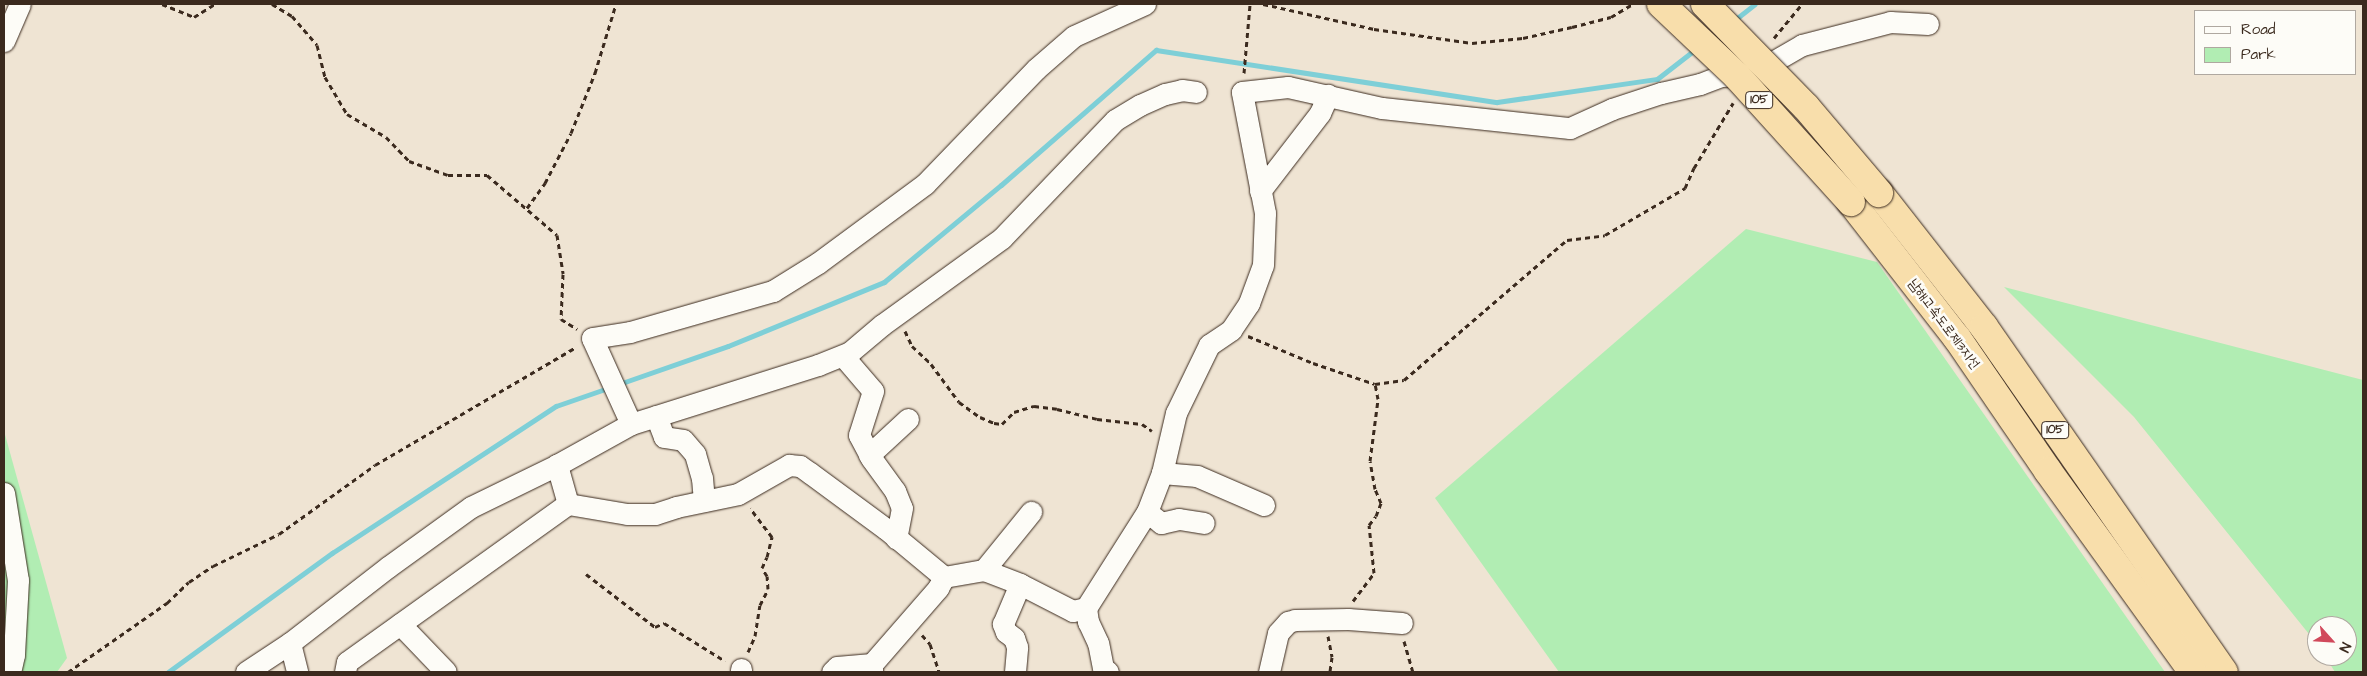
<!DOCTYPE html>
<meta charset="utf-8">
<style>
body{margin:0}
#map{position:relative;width:2367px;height:676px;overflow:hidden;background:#efe4d3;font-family:"Architects Daughter","Poor Story",sans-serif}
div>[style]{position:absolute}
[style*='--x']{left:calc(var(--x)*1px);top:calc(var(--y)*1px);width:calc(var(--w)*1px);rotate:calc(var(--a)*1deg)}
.green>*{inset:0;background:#b1edb3}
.stream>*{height:5px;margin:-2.5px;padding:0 2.5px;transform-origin:2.5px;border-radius:2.5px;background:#7ecfd7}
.path>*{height:3px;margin-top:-1.5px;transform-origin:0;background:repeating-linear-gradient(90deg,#3b2a1e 0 5px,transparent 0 9px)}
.roads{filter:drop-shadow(0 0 1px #3b2a1e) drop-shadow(0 0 1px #3b2a1e)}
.minor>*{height:21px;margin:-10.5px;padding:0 10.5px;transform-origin:10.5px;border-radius:10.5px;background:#fdfcf7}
.highway>*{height:28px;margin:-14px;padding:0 14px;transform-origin:14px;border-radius:14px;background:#f8deab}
.bridges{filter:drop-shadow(0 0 1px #3b2a1e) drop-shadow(0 0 1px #3b2a1e)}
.highway-bridge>*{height:28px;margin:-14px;padding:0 14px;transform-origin:14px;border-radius:14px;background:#f8deab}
span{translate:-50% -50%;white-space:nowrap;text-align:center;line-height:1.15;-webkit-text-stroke:5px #fdfcf7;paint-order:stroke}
.shield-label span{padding:1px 4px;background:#fdfcf7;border:1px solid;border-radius:4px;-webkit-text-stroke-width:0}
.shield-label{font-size:12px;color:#3b2a1e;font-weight:700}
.street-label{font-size:14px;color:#3b2a1e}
.frame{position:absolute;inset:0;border:5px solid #3b2a1e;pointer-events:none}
.legend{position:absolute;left:2194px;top:10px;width:162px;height:65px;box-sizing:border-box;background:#fdfcf7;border:1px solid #afa8a0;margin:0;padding:6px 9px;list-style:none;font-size:15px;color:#3b2a1e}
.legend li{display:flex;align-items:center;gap:10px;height:25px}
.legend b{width:25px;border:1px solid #afa8a0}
.north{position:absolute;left:2307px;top:616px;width:50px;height:50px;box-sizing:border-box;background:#fdfcf7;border:1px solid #afa8a0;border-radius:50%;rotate:116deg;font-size:14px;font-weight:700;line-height:20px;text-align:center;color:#3b2a1e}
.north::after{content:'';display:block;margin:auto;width:18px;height:22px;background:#d1495b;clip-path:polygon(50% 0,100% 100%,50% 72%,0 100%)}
</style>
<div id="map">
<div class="green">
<i style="clip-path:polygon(1746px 229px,1877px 262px,2165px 672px,1559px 672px,1435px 498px)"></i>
<i style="clip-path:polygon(2004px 287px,2363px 380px,2363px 672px,2335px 672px,2325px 656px,2347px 656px,2347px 626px,2317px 626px,2317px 644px,2134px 417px)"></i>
<i style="clip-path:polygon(4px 431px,67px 658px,57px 672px,4px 672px)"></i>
</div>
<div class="stream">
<i style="--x:1732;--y:22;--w:29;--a:-38"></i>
<i style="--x:619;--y:384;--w:115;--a:-19.2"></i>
<i style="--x:728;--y:346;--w:169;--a:-22.3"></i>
<i style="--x:884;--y:282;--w:152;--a:-39.7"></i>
<i style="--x:1001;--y:185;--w:206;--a:-41.1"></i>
<i style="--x:1156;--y:50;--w:345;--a:8.7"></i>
<i style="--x:1497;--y:102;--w:162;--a:-8.2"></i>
<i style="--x:1657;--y:79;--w:51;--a:-37.8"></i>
<i style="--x:168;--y:672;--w:203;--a:-36"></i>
<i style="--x:332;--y:553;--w:268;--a:-33.3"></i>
<i style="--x:556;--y:406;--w:55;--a:-19.1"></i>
</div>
<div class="path">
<i style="--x:162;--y:4;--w:35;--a:22"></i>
<i style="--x:194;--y:17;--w:25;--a:-32"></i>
<i style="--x:272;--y:4;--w:23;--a:31"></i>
<i style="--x:292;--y:16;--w:38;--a:49"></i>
<i style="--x:317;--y:45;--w:33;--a:76"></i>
<i style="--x:325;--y:77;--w:43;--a:59.3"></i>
<i style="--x:347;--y:114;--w:45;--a:30.5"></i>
<i style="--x:386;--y:137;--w:33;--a:46"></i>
<i style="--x:409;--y:161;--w:41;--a:19.7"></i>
<i style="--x:448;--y:175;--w:39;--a:0"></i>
<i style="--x:487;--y:175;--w:92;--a:40.6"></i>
<i style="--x:557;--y:235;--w:39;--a:81"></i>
<i style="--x:563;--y:274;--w:45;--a:92.5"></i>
<i style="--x:561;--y:319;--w:19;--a:32"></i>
<i style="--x:1263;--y:4;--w:114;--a:12.7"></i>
<i style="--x:1374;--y:29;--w:99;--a:8.1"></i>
<i style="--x:1472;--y:43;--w:51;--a:-5.6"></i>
<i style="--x:1523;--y:38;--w:50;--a:-12.7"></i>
<i style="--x:1572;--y:27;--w:40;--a:-14.4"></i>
<i style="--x:1611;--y:17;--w:26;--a:-31"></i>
<i style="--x:1774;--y:38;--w:44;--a:-50.5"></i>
<i style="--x:1244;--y:73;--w:69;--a:-85"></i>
<i style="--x:527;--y:208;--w:31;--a:-54"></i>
<i style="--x:545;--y:183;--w:56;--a:-62.5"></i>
<i style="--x:571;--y:133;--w:65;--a:-68.2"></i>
<i style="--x:595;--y:73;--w:72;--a:-73.1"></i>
<i style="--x:905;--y:331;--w:17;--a:65"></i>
<i style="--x:912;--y:346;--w:26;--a:43"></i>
<i style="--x:931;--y:364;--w:47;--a:53.6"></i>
<i style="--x:959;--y:402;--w:26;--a:36"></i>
<i style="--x:980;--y:417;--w:15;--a:23"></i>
<i style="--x:994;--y:423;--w:8;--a:7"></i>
<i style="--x:1002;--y:424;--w:17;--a:-45"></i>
<i style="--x:1014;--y:412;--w:21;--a:-17"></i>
<i style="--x:1034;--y:406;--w:23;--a:7"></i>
<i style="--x:1057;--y:409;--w:41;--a:14"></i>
<i style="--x:1097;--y:419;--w:45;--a:6.3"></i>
<i style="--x:1142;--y:424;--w:12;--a:35"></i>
<i style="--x:1248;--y:336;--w:70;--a:22.6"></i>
<i style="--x:1313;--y:363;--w:65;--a:18.7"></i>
<i style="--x:1375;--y:384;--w:29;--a:-8"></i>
<i style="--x:1404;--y:380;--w:215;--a:-40.7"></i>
<i style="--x:1567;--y:240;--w:38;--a:-7"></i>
<i style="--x:1605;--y:235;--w:93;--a:-30.4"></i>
<i style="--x:1685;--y:188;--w:22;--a:-66"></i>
<i style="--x:1694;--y:168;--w:76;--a:-59"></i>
<i style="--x:586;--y:574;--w:87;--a:37.5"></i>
<i style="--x:655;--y:627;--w:10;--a:-24"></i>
<i style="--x:664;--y:623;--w:72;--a:31.9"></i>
<i style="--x:1353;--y:601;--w:35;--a:-53"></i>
<i style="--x:1374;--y:573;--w:48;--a:-95.9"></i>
<i style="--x:1369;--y:525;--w:11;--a:-52"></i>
<i style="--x:1376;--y:516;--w:14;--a:-69"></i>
<i style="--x:1381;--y:503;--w:15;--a:-113"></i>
<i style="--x:1375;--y:489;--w:28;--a:-100"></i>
<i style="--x:1370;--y:461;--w:63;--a:-82.6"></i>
<i style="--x:1378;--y:399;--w:15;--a:-101"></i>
<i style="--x:922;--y:635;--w:12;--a:48"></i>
<i style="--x:930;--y:644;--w:29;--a:72"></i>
<i style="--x:1328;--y:636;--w:21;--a:79"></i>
<i style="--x:1332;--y:657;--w:15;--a:98"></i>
<i style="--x:1404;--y:641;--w:32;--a:74"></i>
<i style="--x:748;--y:652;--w:17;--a:-66"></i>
<i style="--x:755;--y:636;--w:31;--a:-81"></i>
<i style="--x:760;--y:605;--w:18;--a:-63"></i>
<i style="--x:768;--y:589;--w:13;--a:-94"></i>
<i style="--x:767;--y:576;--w:9;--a:-122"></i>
<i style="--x:762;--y:568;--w:12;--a:-66"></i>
<i style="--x:767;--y:557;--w:21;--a:-76"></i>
<i style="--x:772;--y:537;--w:36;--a:-127"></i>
<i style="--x:68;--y:672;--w:121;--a:-34.9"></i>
<i style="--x:167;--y:603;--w:30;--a:-44"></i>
<i style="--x:189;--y:582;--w:29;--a:-34"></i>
<i style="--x:213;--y:566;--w:73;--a:-25.9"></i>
<i style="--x:279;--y:534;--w:118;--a:-35.7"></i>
<i style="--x:375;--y:465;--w:233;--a:-30.4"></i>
</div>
<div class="roads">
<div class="minor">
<i style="--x:4;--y:41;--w:40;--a:-66.6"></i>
<i style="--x:1260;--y:191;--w:98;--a:-52.4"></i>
<i style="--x:1320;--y:113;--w:20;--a:-66"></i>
<i style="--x:843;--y:356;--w:46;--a:49.4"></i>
<i style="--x:873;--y:391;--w:46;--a:107.7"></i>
<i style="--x:859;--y:435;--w:26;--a:62"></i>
<i style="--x:871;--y:458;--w:41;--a:54"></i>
<i style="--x:895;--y:491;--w:18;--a:68"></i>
<i style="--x:902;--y:508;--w:31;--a:101"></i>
<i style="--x:656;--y:416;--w:22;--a:69"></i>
<i style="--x:664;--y:437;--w:19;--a:9"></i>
<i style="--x:683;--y:440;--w:18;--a:49"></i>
<i style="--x:695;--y:454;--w:25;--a:74"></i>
<i style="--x:702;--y:478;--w:23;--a:85"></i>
<i style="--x:631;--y:424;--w:94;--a:-114.4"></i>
<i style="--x:592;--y:338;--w:38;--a:-9"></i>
<i style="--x:630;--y:332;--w:149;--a:-16"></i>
<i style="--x:773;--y:291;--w:53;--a:-31.9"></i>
<i style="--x:818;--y:263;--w:133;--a:-36.4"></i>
<i style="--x:925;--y:184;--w:160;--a:-46"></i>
<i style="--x:1036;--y:69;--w:50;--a:-41"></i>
<i style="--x:1074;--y:36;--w:78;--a:-24.3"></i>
<i style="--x:869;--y:455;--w:53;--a:-42.7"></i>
<i style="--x:1162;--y:473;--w:35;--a:5"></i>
<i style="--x:1197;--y:476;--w:73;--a:23.4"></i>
<i style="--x:4;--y:493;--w:88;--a:80.9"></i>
<i style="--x:18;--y:580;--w:75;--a:93.1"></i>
<i style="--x:14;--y:655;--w:17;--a:103"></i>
<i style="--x:568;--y:504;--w:41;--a:-105.8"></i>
<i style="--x:557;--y:465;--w:85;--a:-29"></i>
<i style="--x:631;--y:424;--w:196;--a:-17.5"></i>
<i style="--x:818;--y:365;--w:35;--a:-22"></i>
<i style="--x:850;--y:352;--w:42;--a:-40.2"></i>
<i style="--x:882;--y:325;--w:148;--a:-35.9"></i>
<i style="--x:1002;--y:238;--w:163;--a:-46.2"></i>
<i style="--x:1115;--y:120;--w:29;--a:-31"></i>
<i style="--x:1140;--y:105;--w:27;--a:-24"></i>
<i style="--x:1165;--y:94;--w:17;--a:-13"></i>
<i style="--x:1182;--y:90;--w:14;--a:8"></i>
<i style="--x:1147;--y:512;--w:18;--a:38"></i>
<i style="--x:1161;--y:523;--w:18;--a:-13"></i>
<i style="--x:1179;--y:519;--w:25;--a:9"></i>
<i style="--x:984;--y:570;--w:75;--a:-51"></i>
<i style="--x:400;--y:624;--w:66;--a:46.2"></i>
<i style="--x:290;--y:643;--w:30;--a:76"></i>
<i style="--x:741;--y:669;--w:3;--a:90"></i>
<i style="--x:246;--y:672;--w:53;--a:-33.4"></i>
<i style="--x:290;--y:643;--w:124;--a:-37.8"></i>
<i style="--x:388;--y:567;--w:102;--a:-35.9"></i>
<i style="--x:471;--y:507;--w:96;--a:-26"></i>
<i style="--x:345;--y:672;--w:10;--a:-79"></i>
<i style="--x:347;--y:662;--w:272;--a:-35.6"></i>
<i style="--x:568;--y:504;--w:60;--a:9.6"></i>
<i style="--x:627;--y:514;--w:28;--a:0"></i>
<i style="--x:655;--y:514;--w:22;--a:-18"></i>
<i style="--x:676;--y:507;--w:63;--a:-11.8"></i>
<i style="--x:738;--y:494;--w:59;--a:-29.6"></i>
<i style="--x:789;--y:465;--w:11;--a:5"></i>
<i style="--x:800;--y:466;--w:12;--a:35"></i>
<i style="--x:810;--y:473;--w:94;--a:36.4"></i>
<i style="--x:886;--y:529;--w:75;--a:39.6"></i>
<i style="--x:944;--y:577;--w:41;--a:-9.9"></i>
<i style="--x:984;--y:570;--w:39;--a:21"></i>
<i style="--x:1020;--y:584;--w:59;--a:27"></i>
<i style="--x:1073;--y:611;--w:13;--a:-13"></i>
<i style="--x:832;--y:672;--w:7;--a:-45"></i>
<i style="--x:837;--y:667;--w:35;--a:-5"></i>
<i style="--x:872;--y:672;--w:8;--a:-90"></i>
<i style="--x:872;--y:664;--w:101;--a:-49"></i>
<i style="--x:938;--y:588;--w:13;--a:-61"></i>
<i style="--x:1015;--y:672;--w:25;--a:-85"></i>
<i style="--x:1017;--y:647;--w:9;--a:-108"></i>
<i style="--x:1014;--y:638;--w:10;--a:-143"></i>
<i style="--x:1006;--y:632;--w:9;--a:-111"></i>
<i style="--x:1003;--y:624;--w:43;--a:-67"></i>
<i style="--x:1108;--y:672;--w:6;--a:-141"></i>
<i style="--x:1103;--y:668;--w:25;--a:-101"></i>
<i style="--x:1098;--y:643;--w:23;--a:-115"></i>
<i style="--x:1088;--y:622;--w:14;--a:-98"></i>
<i style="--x:1086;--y:608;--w:114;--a:-57.6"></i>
<i style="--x:1147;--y:512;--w:42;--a:-69"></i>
<i style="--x:1162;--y:473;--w:62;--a:-76.9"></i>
<i style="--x:1176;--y:413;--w:76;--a:-64.1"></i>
<i style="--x:1209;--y:345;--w:27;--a:-34"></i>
<i style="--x:1231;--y:330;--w:32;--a:-56"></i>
<i style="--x:1249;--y:303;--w:40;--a:-69.8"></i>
<i style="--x:1263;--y:265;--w:52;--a:-87.8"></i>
<i style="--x:1265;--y:213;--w:123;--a:-100.8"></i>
<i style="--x:1242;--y:92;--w:46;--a:-6.2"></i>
<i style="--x:1288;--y:87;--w:96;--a:12.6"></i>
<i style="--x:1382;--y:108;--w:189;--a:6.1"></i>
<i style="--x:1570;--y:128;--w:46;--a:-24.3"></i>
<i style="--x:1612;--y:109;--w:52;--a:-18.1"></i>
<i style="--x:1661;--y:93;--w:40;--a:-13"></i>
<i style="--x:1700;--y:84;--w:22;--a:-21"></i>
<i style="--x:1721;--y:76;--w:29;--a:-2"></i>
<i style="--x:1750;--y:75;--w:60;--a:-30"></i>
<i style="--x:1802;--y:45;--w:91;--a:-14.6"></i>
<i style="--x:1890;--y:22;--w:38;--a:3"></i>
<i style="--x:1269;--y:672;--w:40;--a:-77"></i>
<i style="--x:1278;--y:633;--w:15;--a:-48"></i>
<i style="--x:1288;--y:622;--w:7;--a:-16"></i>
<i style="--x:1295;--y:620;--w:53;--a:-1.1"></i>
<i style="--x:1348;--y:619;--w:54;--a:4.2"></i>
</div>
<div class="highway">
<i style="--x:1879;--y:193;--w:170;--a:51.9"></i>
<i style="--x:1984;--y:327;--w:420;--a:55.2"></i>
<i style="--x:1851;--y:202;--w:172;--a:52.1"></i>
<i style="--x:1957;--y:338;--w:161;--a:55.6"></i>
<i style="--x:2048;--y:471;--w:248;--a:54.2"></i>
</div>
</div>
<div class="bridges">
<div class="highway-bridge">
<i style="--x:1661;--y:4;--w:105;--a:43.5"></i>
<i style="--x:1737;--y:76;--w:170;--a:47.9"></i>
<i style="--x:1705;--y:4;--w:144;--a:45.6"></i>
<i style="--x:1806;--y:107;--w:113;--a:49.7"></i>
</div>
</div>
<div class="shield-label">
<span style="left:1759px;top:100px">105</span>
<span style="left:2055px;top:430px">105</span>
</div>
<div class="street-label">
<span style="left:1944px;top:324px;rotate:53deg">남해고속도로제3지선</span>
</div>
<div class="frame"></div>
<ul class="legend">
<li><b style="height:6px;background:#fdfcf7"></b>Road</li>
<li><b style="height:14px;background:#b1edb3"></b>Park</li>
</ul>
<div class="north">N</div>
</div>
